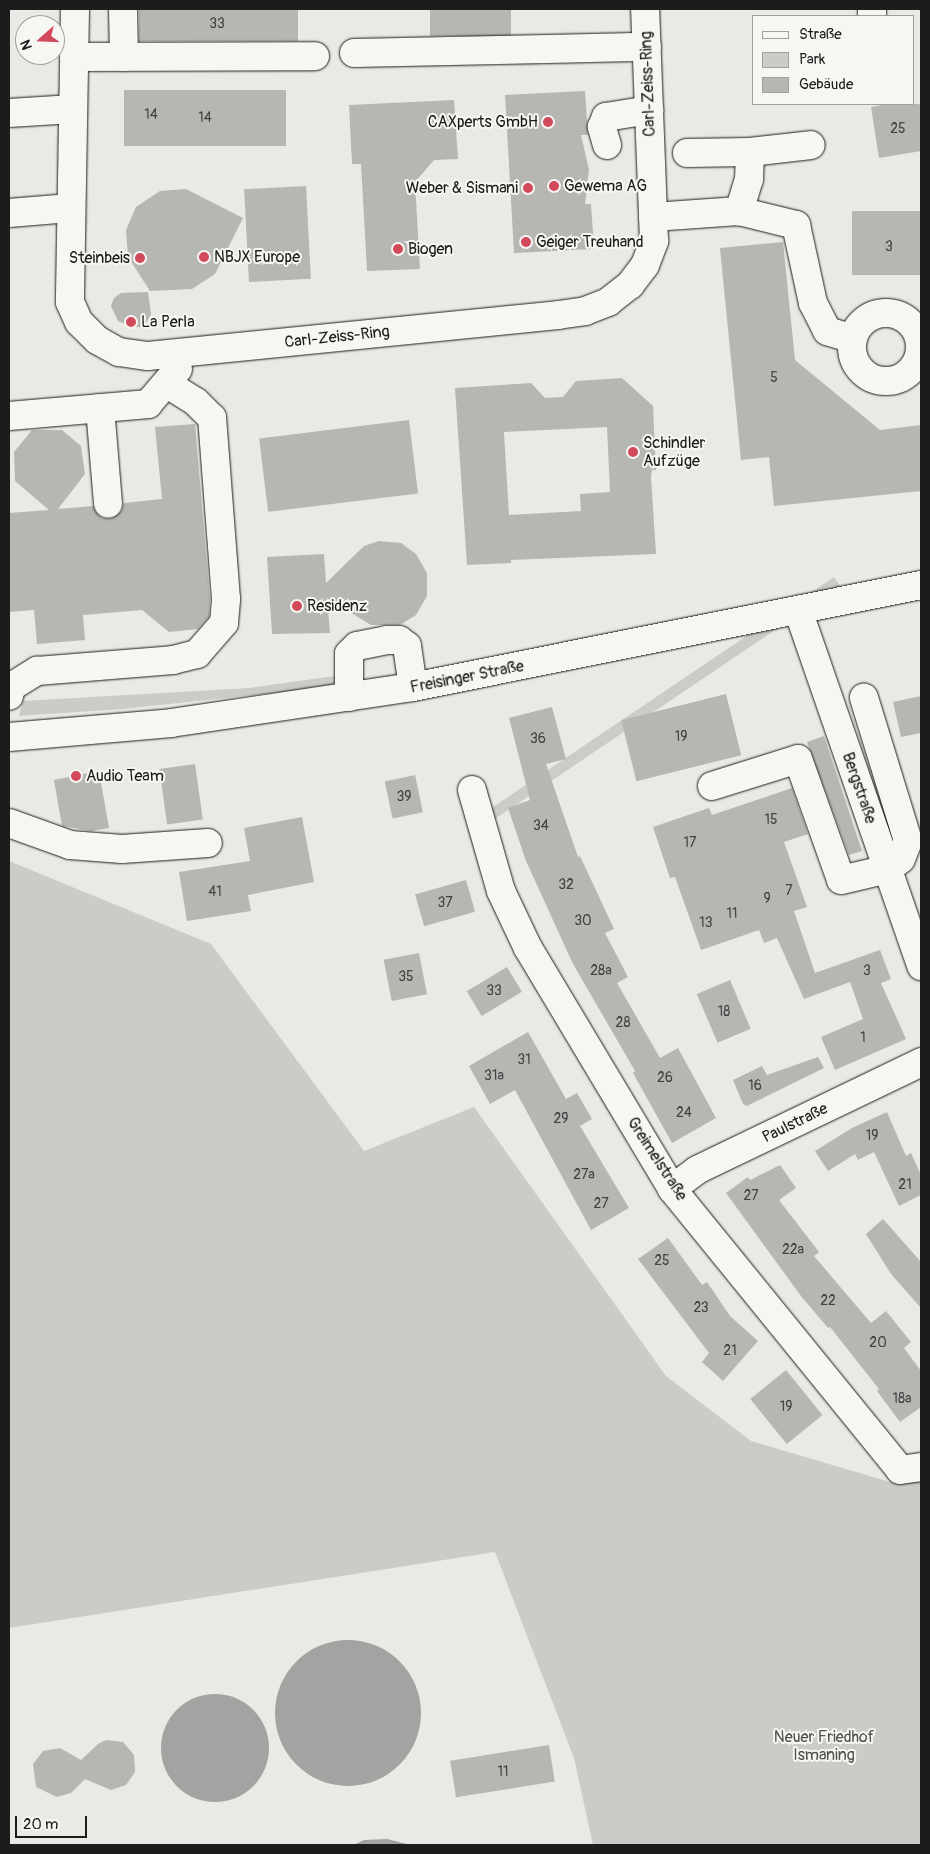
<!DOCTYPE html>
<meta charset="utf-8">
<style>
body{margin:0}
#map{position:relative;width:930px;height:1854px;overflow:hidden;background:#e9e9e5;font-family:Pangolin,sans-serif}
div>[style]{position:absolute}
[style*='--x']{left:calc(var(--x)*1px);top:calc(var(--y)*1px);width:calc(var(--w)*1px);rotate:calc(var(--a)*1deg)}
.green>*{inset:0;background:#cbcbc7;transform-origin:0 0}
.water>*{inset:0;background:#a3a3a1}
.round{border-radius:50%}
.building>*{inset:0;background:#b6b6b3;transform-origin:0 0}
.roads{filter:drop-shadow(0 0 1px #1c1c1c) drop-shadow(0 0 1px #1c1c1c)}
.minor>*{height:28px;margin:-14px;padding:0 14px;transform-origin:14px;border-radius:14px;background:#f6f6f2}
.minor>.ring{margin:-14px;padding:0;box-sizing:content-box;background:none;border:28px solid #f6f6f2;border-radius:50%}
.major>*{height:28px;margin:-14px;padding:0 14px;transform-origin:14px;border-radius:14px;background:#f6f6f2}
.dots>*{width:14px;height:14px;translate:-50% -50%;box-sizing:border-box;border:2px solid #f6f6f2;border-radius:50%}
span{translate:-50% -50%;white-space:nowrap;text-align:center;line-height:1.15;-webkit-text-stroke:4px #f6f6f2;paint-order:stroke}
.number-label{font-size:14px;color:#424242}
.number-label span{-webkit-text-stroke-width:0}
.street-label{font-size:16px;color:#1c1c1c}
.poi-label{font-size:16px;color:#1c1c1c}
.right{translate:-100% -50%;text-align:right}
.left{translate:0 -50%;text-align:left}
.park-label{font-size:16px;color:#51514f}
.frame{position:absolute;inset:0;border:10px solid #1c1c1c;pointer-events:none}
.legend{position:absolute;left:752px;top:15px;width:162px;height:90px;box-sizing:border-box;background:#f6f6f2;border:1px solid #9f9f9c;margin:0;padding:6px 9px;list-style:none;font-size:15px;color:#1c1c1c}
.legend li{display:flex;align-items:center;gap:10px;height:25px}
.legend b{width:25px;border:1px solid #9f9f9c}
.north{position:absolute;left:15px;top:15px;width:50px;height:50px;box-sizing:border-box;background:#f6f6f2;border:1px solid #9f9f9c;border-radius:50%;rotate:250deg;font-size:14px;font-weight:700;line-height:20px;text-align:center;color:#1c1c1c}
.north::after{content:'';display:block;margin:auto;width:18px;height:22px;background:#d1495b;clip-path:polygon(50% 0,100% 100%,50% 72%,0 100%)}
.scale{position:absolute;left:15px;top:1816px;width:72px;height:22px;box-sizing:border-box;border:2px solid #1c1c1c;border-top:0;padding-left:6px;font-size:15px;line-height:18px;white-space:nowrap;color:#1c1c1c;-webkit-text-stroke:4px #f6f6f2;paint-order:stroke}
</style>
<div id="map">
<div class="green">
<i style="left:834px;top:577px;width:11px;height:426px;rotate:56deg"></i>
<i style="clip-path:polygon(342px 675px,337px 686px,123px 709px,19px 716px,23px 701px,249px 688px)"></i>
<i style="clip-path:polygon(9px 861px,211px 944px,364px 1151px,474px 1107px,666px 1376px,751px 1441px,890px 1482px,921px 1479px,921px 1845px,593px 1845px,574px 1758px,495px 1552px,9px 1628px)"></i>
</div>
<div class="water">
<i class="round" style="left:275px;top:1640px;width:146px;height:146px"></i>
<i class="round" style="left:161px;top:1694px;width:108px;height:108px"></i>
<i style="clip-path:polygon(387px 1839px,411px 1845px,353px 1845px,364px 1840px)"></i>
</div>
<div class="building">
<i style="left:139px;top:9px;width:159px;height:32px"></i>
<i style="left:430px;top:9px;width:81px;height:27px"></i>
<i style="left:124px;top:90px;width:162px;height:56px"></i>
<i style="clip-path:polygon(585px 91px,588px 135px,581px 135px,589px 170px,585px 204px,591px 204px,594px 249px,514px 253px,505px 95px)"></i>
<i style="clip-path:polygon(454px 100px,458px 159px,434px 160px,415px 182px,420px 269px,367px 271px,361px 164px,352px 164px,349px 105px)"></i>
<i style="clip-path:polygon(888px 104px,921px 104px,921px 151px,879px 158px,871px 107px)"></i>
<i style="left:306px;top:186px;width:93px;height:62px;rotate:87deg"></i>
<i style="clip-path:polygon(186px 189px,243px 218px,215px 274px,192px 289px,150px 291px,128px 257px,126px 230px,136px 207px,160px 191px)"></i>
<i style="left:921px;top:211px;width:64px;height:69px;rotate:90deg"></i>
<i style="clip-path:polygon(783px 242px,795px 360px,880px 430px,921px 425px,921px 491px,774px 506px,769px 457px,741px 460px,720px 248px)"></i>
<i style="clip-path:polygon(148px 292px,151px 314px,147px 322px,140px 327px,132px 327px,118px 321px,111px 306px,114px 298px,121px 293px)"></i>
<i style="clip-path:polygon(evenodd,622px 378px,653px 406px,656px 470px,652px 470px,651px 477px,656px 554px,511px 560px,511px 563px,467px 565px,455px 388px,531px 383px,545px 398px,563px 397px,576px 381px,622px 378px,607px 427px,610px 492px,580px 494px,581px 511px,509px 515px,504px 432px,607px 427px)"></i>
<i style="left:409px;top:420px;width:74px;height:151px;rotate:83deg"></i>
<i style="clip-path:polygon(195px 424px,210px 599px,209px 617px,198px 629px,169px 632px,142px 610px,83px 615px,85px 640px,37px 644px,34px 610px,9px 612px,9px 513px,49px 510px,15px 481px,14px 452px,32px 430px,62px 430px,81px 446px,85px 474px,58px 509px,93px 506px,101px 518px,110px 519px,122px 511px,124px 503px,162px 499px,155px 427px)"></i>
<i style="clip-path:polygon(379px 541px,401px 543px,416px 554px,427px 573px,427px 596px,416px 615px,400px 625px,371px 625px,327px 598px,330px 633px,272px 634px,267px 557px,324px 554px,326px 583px,364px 546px)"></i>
<i style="left:726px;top:694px;width:63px;height:108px;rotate:76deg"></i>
<i style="clip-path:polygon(921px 696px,921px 733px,901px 737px,893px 702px)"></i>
<i style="clip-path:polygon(552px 707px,566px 759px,546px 764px,578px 857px,580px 856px,614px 929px,605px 933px,628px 977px,617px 983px,660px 1058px,678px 1048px,716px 1118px,672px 1143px,633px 1073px,635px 1071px,573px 964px,526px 861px,508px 808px,530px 800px,509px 718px)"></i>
<i style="clip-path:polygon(824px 736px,862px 851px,849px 855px,807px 742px)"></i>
<i style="left:195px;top:764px;width:56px;height:36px;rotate:82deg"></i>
<i style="clip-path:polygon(99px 771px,109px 828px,91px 831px,62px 826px,54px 780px)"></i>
<i style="left:415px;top:775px;width:38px;height:31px;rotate:78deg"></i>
<i style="clip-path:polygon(792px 788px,808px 834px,784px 842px,807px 907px,794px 911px,815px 973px,880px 950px,891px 979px,881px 983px,906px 1039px,835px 1070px,821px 1037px,863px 1019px,850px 982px,804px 999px,777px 938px,764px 943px,759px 930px,701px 950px,675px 877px,670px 878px,653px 827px,709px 808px,712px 815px)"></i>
<i style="clip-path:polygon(302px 817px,314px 882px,248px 895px,251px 911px,187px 921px,179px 872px,250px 861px,244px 828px)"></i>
<i style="left:466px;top:880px;width:33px;height:53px;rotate:74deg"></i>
<i style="left:419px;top:953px;width:42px;height:36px;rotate:79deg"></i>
<i style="left:507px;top:967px;width:29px;height:47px;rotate:59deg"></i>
<i style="left:730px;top:980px;width:53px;height:36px;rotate:67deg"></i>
<i style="clip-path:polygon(528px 1032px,566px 1099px,577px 1093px,592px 1119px,580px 1126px,629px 1208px,591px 1230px,515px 1090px,490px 1104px,469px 1066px)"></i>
<i style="clip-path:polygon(818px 1057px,824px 1068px,747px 1106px,743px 1104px,733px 1080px,762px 1066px,767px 1075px)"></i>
<i style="clip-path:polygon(887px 1112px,906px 1156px,911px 1153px,921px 1175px,921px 1195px,899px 1206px,874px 1152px,858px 1160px,855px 1154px,828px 1171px,815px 1151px,852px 1128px)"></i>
<i style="clip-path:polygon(780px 1165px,796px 1188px,779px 1200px,819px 1252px,814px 1256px,871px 1323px,886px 1311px,911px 1342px,904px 1348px,921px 1371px,921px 1407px,900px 1422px,877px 1391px,879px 1389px,830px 1327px,828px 1328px,801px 1296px,726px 1193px,748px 1177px,750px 1180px)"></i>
<i style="clip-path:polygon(883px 1219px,921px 1262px,921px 1308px,891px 1274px,866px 1234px)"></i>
<i style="clip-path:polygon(668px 1238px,702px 1285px,707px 1282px,730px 1316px,758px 1341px,723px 1381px,702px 1362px,709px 1353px,638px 1259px)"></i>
<i style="left:786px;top:1370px;width:58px;height:46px;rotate:51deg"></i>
<i style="clip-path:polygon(106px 1740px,123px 1742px,134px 1755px,135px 1772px,126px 1785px,111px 1790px,85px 1779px,71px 1793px,57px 1797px,36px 1787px,33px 1764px,43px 1751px,60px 1748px,81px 1760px,98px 1744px)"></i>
<i style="left:549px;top:1745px;width:37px;height:100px;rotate:81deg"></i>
</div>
<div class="roads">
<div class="minor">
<i style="--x:75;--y:9;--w:293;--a:91"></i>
<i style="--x:70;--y:302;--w:22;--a:66"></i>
<i style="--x:79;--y:322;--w:25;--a:45"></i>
<i style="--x:97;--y:340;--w:25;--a:29"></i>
<i style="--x:119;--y:352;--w:29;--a:8"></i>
<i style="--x:148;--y:356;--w:412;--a:-5.7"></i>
<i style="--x:558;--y:315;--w:27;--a:-8"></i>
<i style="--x:585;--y:311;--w:25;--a:-21"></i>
<i style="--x:608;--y:302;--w:28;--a:-38"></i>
<i style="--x:630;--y:285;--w:25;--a:-53"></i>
<i style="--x:645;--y:265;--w:26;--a:-69"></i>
<i style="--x:654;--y:241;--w:232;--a:-92.2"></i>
<i style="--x:123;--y:9;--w:48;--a:88.8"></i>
<i style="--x:872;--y:9;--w:7;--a:90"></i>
<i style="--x:354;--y:53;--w:293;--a:-1.2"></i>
<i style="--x:74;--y:57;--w:241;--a:-0.2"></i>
<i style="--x:9;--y:113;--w:64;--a:-3.6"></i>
<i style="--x:607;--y:145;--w:19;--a:-106"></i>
<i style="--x:602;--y:127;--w:11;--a:-68"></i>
<i style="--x:606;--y:117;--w:44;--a:-9.2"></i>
<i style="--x:750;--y:152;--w:61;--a:-6.5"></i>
<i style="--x:687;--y:153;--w:63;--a:-0.9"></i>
<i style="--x:750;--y:152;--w:27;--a:92"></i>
<i style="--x:749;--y:179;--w:34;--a:107"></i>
<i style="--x:9;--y:213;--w:61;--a:-4.7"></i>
<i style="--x:653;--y:217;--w:86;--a:-4"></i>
<i style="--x:739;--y:211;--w:59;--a:13.8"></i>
<i style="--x:796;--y:225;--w:80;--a:77.7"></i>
<i style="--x:813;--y:303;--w:31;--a:63"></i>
<i style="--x:827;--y:331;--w:27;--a:17"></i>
<i class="ring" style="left:852px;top:313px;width:40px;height:40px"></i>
<i style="--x:100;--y:408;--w:96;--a:85.2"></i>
<i style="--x:9;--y:416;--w:140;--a:-4.9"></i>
<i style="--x:148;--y:404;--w:46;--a:-49.4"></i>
<i style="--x:798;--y:610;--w:377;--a:70.9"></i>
<i style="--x:9;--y:696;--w:9;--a:-77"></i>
<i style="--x:11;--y:687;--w:31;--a:-32"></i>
<i style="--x:37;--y:671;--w:136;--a:-4.6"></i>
<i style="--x:173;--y:660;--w:25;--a:-14"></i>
<i style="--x:197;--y:654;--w:41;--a:-48.9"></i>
<i style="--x:224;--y:623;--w:24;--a:-85"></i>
<i style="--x:226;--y:599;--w:182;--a:-94.4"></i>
<i style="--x:212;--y:418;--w:23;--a:-135"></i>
<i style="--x:196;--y:402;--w:34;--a:-148"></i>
<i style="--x:349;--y:697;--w:43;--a:-90"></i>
<i style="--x:349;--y:654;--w:11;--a:-45"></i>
<i style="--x:357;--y:646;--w:31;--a:-11"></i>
<i style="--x:387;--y:640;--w:12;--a:0"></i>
<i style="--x:399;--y:640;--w:10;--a:37"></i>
<i style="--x:407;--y:646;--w:41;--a:81.7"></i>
<i style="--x:712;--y:786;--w:90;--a:-17.4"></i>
<i style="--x:798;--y:759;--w:128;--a:70.4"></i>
<i style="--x:841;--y:880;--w:48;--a:-13.2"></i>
<i style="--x:888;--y:869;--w:16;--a:-38"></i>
<i style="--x:901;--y:859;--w:19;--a:-69"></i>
<i style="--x:908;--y:841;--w:150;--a:-107.1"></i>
<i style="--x:472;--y:790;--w:105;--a:74"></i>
<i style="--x:501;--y:891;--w:63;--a:64.7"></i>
<i style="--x:528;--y:948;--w:281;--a:59.1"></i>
<i style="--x:672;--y:1189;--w:362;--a:50.9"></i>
<i style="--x:900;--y:1470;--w:21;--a:-8"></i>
<i style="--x:9;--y:823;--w:65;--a:19.8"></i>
<i style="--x:70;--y:845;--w:52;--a:4.4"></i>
<i style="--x:122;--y:849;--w:86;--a:-4"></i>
<i style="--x:672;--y:1189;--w:31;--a:-37"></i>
<i style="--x:697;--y:1170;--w:249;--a:-25.7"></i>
</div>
<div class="major">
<i style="--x:9;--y:737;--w:163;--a:-4.9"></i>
<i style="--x:171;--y:723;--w:245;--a:-8.5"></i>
<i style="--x:413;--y:687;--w:518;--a:-11.35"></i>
</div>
</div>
<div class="dots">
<i style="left:548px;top:122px;background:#d1495b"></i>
<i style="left:554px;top:186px;background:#d1495b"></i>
<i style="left:528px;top:188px;background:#d1495b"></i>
<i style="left:526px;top:242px;background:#d1495b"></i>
<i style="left:398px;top:249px;background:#d1495b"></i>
<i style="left:204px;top:257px;background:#d1495b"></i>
<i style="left:140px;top:258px;background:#d1495b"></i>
<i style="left:131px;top:322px;background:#d1495b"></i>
<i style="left:633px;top:452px;background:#d1495b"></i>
<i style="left:297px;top:606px;background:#d1495b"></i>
<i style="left:76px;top:776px;background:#d1495b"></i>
</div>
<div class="number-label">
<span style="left:217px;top:24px">33</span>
<span style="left:151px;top:115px">14</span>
<span style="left:205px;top:118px">14</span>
<span style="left:898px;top:129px">25</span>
<span style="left:889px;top:247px">3</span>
<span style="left:774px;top:378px">5</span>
<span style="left:681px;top:737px">19</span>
<span style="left:538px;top:739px">36</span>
<span style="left:404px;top:797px">39</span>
<span style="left:771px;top:820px">15</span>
<span style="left:541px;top:826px">34</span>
<span style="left:690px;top:843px">17</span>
<span style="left:566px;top:885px">32</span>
<span style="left:789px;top:891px">7</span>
<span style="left:215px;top:892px">41</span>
<span style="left:767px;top:899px">9</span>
<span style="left:445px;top:903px">37</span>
<span style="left:732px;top:914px">11</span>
<span style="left:583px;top:921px">30</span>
<span style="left:706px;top:923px">13</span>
<span style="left:601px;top:971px">28a</span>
<span style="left:867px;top:971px">3</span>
<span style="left:406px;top:977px">35</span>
<span style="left:494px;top:991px">33</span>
<span style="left:724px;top:1012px">18</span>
<span style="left:623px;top:1023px">28</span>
<span style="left:863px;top:1038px">1</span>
<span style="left:524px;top:1060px">31</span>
<span style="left:494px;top:1076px">31a</span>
<span style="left:665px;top:1078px">26</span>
<span style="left:755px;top:1086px">16</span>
<span style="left:684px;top:1113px">24</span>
<span style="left:561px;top:1119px">29</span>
<span style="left:872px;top:1136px">19</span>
<span style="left:584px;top:1175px">27a</span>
<span style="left:905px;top:1185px">21</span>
<span style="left:751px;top:1196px">27</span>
<span style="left:601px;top:1204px">27</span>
<span style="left:793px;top:1250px">22a</span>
<span style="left:662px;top:1261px">25</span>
<span style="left:828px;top:1301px">22</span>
<span style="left:701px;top:1308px">23</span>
<span style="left:878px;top:1343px">20</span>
<span style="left:730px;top:1351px">21</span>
<span style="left:902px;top:1399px">18a</span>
<span style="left:786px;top:1407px">19</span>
<span style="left:503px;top:1772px">11</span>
</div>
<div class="street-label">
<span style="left:648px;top:84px;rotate:-92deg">Carl-Zeiss-Ring</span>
<span style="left:337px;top:337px;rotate:-6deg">Carl-Zeiss-Ring</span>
<span style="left:467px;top:677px;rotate:-11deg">Freisinger Straße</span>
<span style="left:859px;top:788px;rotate:71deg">Bergstraße</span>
<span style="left:795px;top:1123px;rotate:-26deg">Paulstraße</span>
<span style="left:657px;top:1159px;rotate:57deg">Greimelstraße</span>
</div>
<div class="poi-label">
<span class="right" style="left:538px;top:122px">CAXperts GmbH</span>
<span class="left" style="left:564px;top:186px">Gewema AG</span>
<span class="right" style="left:518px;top:188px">Weber &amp; Sismani</span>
<span class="left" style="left:536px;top:242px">Geiger Treuhand</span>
<span class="left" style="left:408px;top:249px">Biogen</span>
<span class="left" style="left:214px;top:257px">NBJX Europe</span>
<span class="right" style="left:130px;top:258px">Steinbeis</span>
<span class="left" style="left:141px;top:322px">La Perla</span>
<span class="left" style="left:643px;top:452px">Schindler<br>Aufzüge</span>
<span class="left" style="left:307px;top:606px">Residenz</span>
<span class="left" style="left:86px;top:776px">Audio Team</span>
</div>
<div class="park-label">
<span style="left:824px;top:1746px">Neuer Friedhof<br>Ismaning</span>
</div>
<div class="frame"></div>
<ul class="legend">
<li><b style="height:6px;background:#f6f6f2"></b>Straße</li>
<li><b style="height:14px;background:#cbcbc7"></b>Park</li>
<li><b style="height:14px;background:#b6b6b3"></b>Gebäude</li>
</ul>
<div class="north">N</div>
<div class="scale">20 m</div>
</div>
